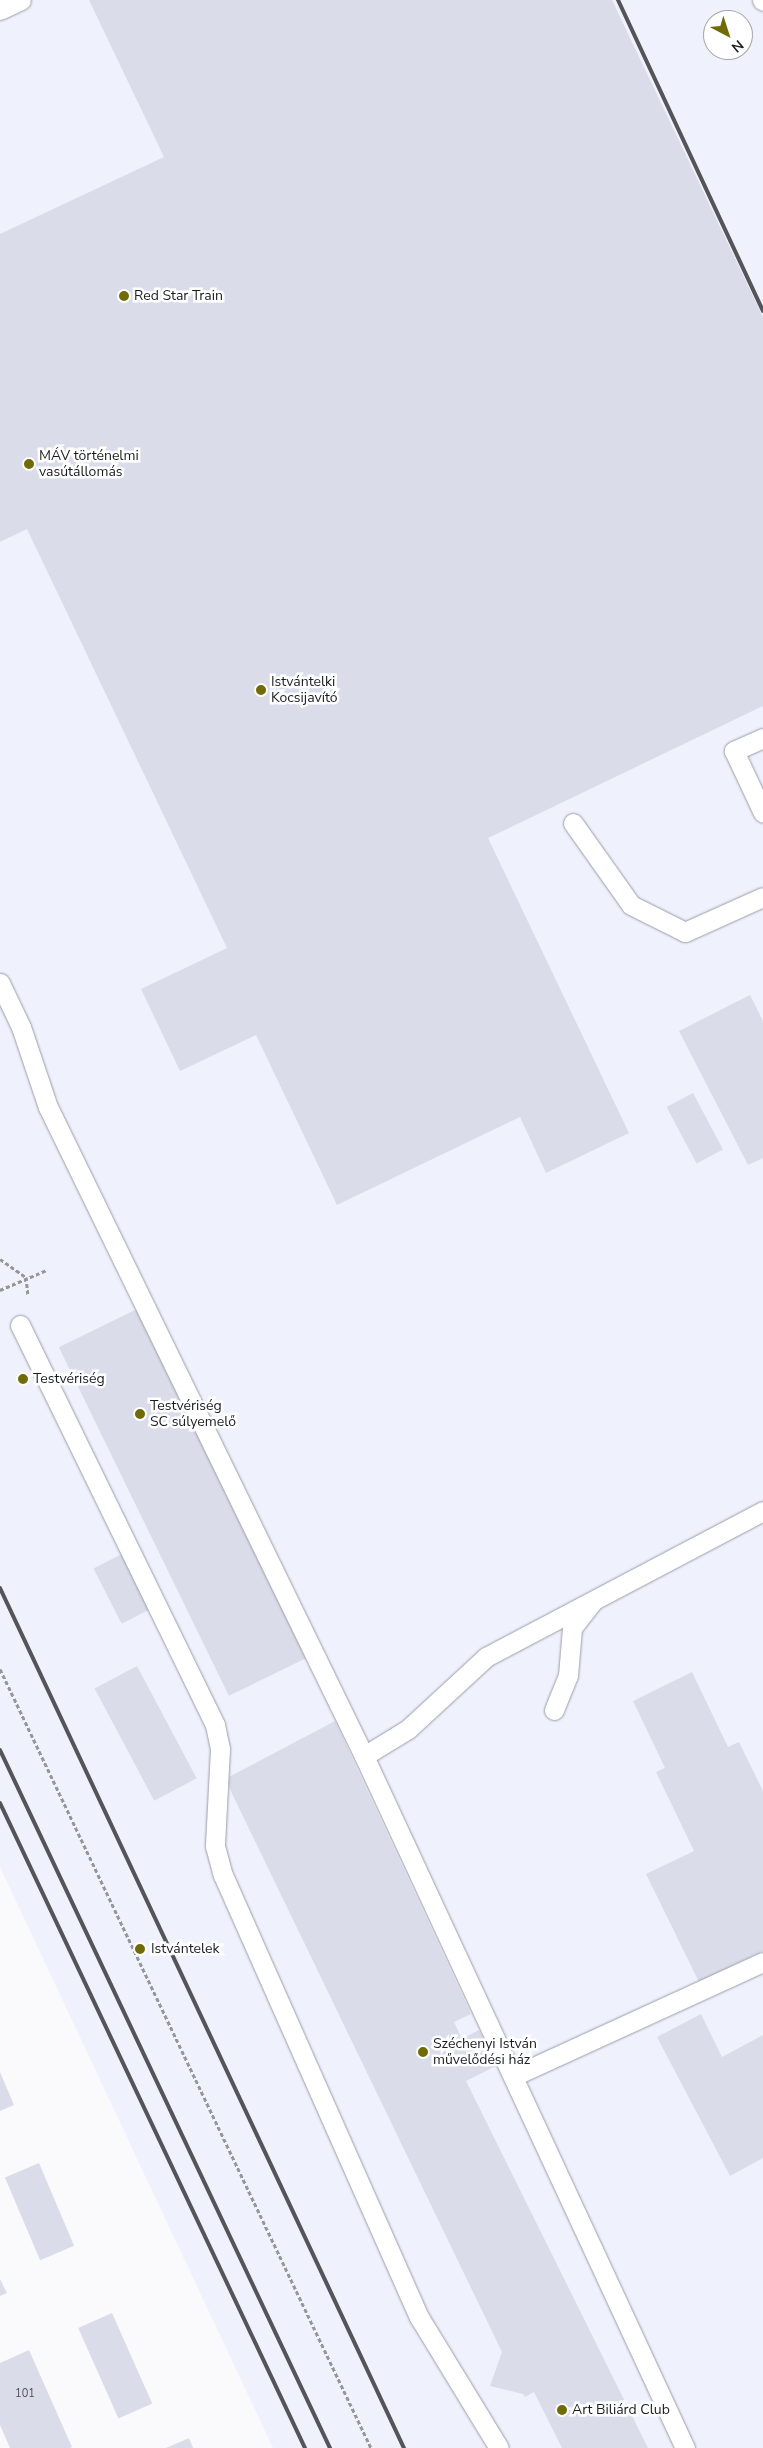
<!DOCTYPE html>
<meta charset="utf-8">
<style>
body{margin:0}
#map{position:relative;width:763px;height:2448px;overflow:hidden;background:#fafafd;font-family:"Nunito Sans",sans-serif}
div>[style]{position:absolute}
[style*='--x']{left:calc(var(--x)*1px);top:calc(var(--y)*1px);width:calc(var(--w)*1px);rotate:calc(var(--a)*1deg)}
.built>*{inset:0;background:#eff1fd}
.building>*{inset:0;background:#dadde9;transform-origin:0 0}
.path>*{height:3px;margin-top:-1.5px;transform-origin:0;background:repeating-linear-gradient(90deg,#95969a 0 4px,transparent 0 6.5px)}
.roads{filter:drop-shadow(0 0 1px #9a9da9) drop-shadow(0 0 1px #9a9da9)}
.service>*{height:19px;margin:-9.5px;padding:0 9.5px;transform-origin:9.5px;border-radius:9.5px;background:#fff}
.rail>*{height:4px;margin:-2px;padding:0 2px;transform-origin:2px;border-radius:2px;background:#545559}
.dots>*{width:14px;height:14px;translate:-50% -50%;box-sizing:border-box;border:2px solid #fff;border-radius:50%}
span{translate:-50% -50%;white-space:nowrap;text-align:center;line-height:1.15;-webkit-text-stroke:5px #fff;paint-order:stroke}
.number-label{font-size:11px;color:#4b4c53}
.number-label span{-webkit-text-stroke-width:0}
.poi-label{font-size:14px;color:#1b1c21}
.left{translate:0 -50%;text-align:left}
.north{position:absolute;left:703px;top:10px;width:50px;height:50px;box-sizing:border-box;background:#fff;border:1px solid #a4a4a6;border-radius:50%;rotate:140deg;font-size:14px;font-weight:700;line-height:20px;text-align:center;color:#1b1c21}
.north::after{content:'';display:block;margin:auto;width:18px;height:22px;background:#716b06;clip-path:polygon(50% 0,100% 100%,50% 72%,0 100%)}
</style>
<div id="map">
<div class="built">
<i style="clip-path:polygon(evenodd,0 0,763px 0,763px 2448px,273px 2448px,0 1867px,0 0,713px 20px,743px 20px,743px 50px,713px 50px,713px 20px)"></i>
</div>
<div class="building">
<i style="clip-path:polygon(89px 0,612px 0,763px 317px,763px 706px,488px 838px,629px 1133px,546px 1173px,520px 1117px,337px 1205px,256px 1035px,180px 1071px,141px 989px,227px 948px,27px 529px,0 542px,0 234px,164px 157px)"></i>
<i style="clip-path:polygon(750px 995px,763px 1021px,763px 1158px,748px 1165px,679px 1031px)"></i>
<i style="left:693px;top:1093px;width:64px;height:30px;rotate:62deg"></i>
<i style="left:137px;top:1309px;width:388px;height:87px;rotate:64deg"></i>
<i style="left:122px;top:1554px;width:62px;height:32px;rotate:63deg"></i>
<i style="left:137px;top:1666px;width:127px;height:48px;rotate:62deg"></i>
<i style="clip-path:polygon(692px 1672px,728px 1747px,739px 1742px,763px 1791px,763px 1951px,699px 1982px,646px 1874px,694px 1851px,656px 1772px,665px 1768px,633px 1701px)"></i>
<i style="clip-path:polygon(335px 1721px,471px 2014px,454px 2022px,462px 2039px,479px 2030px,496px 2066px,466px 2081px,648px 2448px,562px 2448px,534px 2392px,525px 2397px,523px 2394px,490px 2386px,502px 2352px,225px 1779px)"></i>
<i style="clip-path:polygon(701px 2014px,722px 2057px,763px 2035px,763px 2158px,730px 2176px,657px 2037px)"></i>
<i style="clip-path:polygon(0 2072px,14px 2105px,0 2111px)"></i>
<i style="left:39px;top:2163px;width:90px;height:37px;rotate:67deg"></i>
<i style="clip-path:polygon(0 2279px,7px 2293px,0 2296px)"></i>
<i style="left:112px;top:2313px;width:99px;height:37px;rotate:66deg"></i>
<i style="clip-path:polygon(29px 2350px,72px 2447px,70px 2448px,10px 2448px,0 2425px,0 2363px)"></i>
<i style="clip-path:polygon(189px 2438px,193px 2448px,166px 2448px)"></i>
</div>
<div class="path">
<i style="--x:0;--y:1259;--w:32;--a:35"></i>
<i style="--x:26;--y:1277;--w:19;--a:84"></i>
<i style="--x:0;--y:1290;--w:51;--a:-23.1"></i>
<i style="--x:0;--y:1669;--w:863;--a:64.53"></i>
</div>
<div class="roads">
<div class="service">
<i style="--x:762;--y:0;--w:1;--a:45"></i>
<i style="--x:0;--y:10;--w:23;--a:-25"></i>
<i style="--x:763;--y:738;--w:32;--a:156"></i>
<i style="--x:734;--y:751;--w:68;--a:64.9"></i>
<i style="--x:573;--y:823;--w:100;--a:54.7"></i>
<i style="--x:631;--y:905;--w:60;--a:26.6"></i>
<i style="--x:685;--y:932;--w:85;--a:-24.2"></i>
<i style="--x:0;--y:983;--w:49;--a:64.5"></i>
<i style="--x:21;--y:1027;--w:84;--a:71.4"></i>
<i style="--x:48;--y:1107;--w:722;--a:64.04"></i>
<i style="--x:364;--y:1756;--w:763;--a:65.11"></i>
<i style="--x:20;--y:1325;--w:445;--a:64"></i>
<i style="--x:215;--y:1725;--w:25;--a:78"></i>
<i style="--x:220;--y:1749;--w:97;--a:93"></i>
<i style="--x:215;--y:1846;--w:30;--a:75"></i>
<i style="--x:223;--y:1875;--w:484;--a:66.1"></i>
<i style="--x:419;--y:2317;--w:153;--a:58.6"></i>
<i style="--x:554;--y:1710;--w:38;--a:-68"></i>
<i style="--x:568;--y:1675;--w:47;--a:-85.1"></i>
<i style="--x:572;--y:1628;--w:33;--a:-52"></i>
<i style="--x:364;--y:1756;--w:52;--a:-31.5"></i>
<i style="--x:408;--y:1729;--w:106;--a:-42.7"></i>
<i style="--x:486;--y:1657;--w:313;--a:-27.8"></i>
<i style="--x:514;--y:2076;--w:274;--a:-24.6"></i>
</div>
</div>
<div class="rail">
<i style="--x:618;--y:0;--w:343;--a:65"></i>
<i style="--x:0;--y:1588;--w:950;--a:64.84"></i>
<i style="--x:0;--y:1750;--w:772;--a:64.7"></i>
<i style="--x:0;--y:1803;--w:713;--a:64.69"></i>
</div>
<div class="dots">
<i style="left:124px;top:296px;background:#716b06"></i>
<i style="left:29px;top:464px;background:#716b06"></i>
<i style="left:261px;top:690px;background:#716b06"></i>
<i style="left:23px;top:1379px;background:#716b06"></i>
<i style="left:140px;top:1414px;background:#716b06"></i>
<i style="left:140px;top:1949px;background:#716b06"></i>
<i style="left:423px;top:2052px;background:#716b06"></i>
<i style="left:562px;top:2410px;background:#716b06"></i>
</div>
<div class="number-label">
<span style="left:25px;top:2394px">101</span>
</div>
<div class="poi-label">
<span class="left" style="left:134px;top:296px">Red Star Train</span>
<span class="left" style="left:39px;top:464px">MÁV történelmi<br>vasútállomás</span>
<span class="left" style="left:271px;top:690px">Istvántelki<br>Kocsijavító</span>
<span class="left" style="left:33px;top:1379px">Testvériség</span>
<span class="left" style="left:150px;top:1414px">Testvériség<br>SC súlyemelő</span>
<span class="left" style="left:151px;top:1949px">Istvántelek</span>
<span class="left" style="left:433px;top:2052px">Széchenyi István<br>művelődési ház</span>
<span class="left" style="left:572px;top:2410px">Art Biliárd Club</span>
</div>
<div class="north">N</div>
</div>
